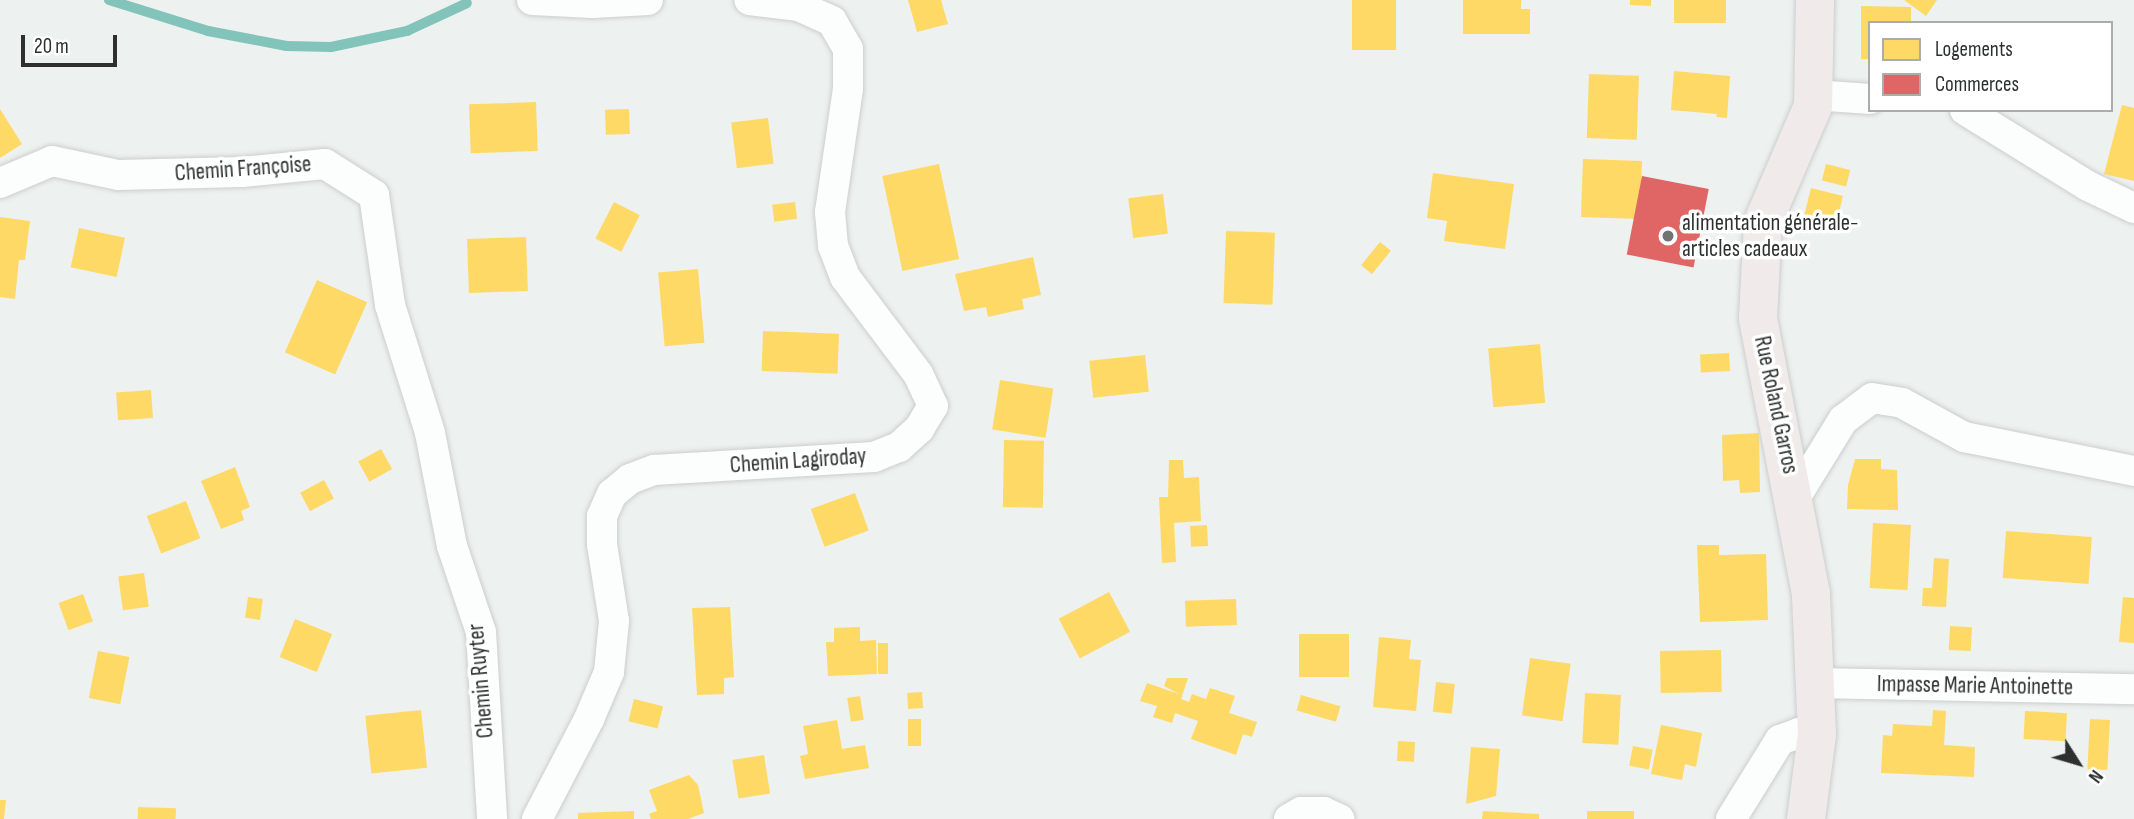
<!DOCTYPE html>
<meta charset="utf-8">
<style>
body{margin:0}
#map{position:relative;width:2134px;height:819px;overflow:hidden;background:#edf1f0;font-family:"Sofia Sans Condensed",sans-serif}
div>[style]{position:absolute}
[style*='--x']{left:calc(var(--x)*1px);top:calc(var(--y)*1px);width:calc(var(--w)*1px);rotate:calc(var(--a)*1deg)}
.homes>*{inset:0;background:#ffd966;transform-origin:0 0}
.shops>*{inset:0;background:#e06666;transform-origin:0 0}
.stream>*{height:10px;margin:-5px;padding:0 5px;transform-origin:5px;border-radius:5px;background:#82c4ba}
.roads{filter:drop-shadow(0 0 2px #cbcece) drop-shadow(0 0 2px #cbcece)}
.minor>*{height:30px;margin:-15px;padding:0 15px;transform-origin:15px;border-radius:15px;background:#fcfdfd}
.primary>*{height:38px;margin:-19px;padding:0 19px;transform-origin:19px;border-radius:19px;background:#f0eaeb}
.dots>*{width:19px;height:19px;translate:-50% -50%;box-sizing:border-box;border:4px solid #fff;border-radius:50%}
span{translate:-50% -50%;white-space:nowrap;text-align:center;line-height:1.15;-webkit-text-stroke:7px #fff;paint-order:stroke}
.street-label{font-size:23px;color:#2e3030}
.poi-label{font-size:23px;color:#2e3030}
.left{translate:0 -50%;text-align:left}
.legend{position:absolute;left:1868px;top:21px;width:245px;height:91px;box-sizing:border-box;background:#fff;border:2px solid #abacac;margin:0;padding:9px 12px;list-style:none;font-size:21px;color:#2e3030}
.legend li{display:flex;align-items:center;gap:14px;height:35px}
.legend b{width:35px;border:2px solid #abacac}
.north{position:absolute;left:2043px;top:728px;width:70px;height:70px;-webkit-text-stroke:5px #fff;paint-order:stroke;rotate:127deg;font-size:19px;font-weight:700;line-height:28px;text-align:center;color:#2e3030}
.north::after{content:'';display:block;margin:auto;width:24px;height:32px;background:#2e3030;clip-path:polygon(50% 0,100% 100%,50% 72%,0 100%)}
.scale{position:absolute;left:21px;top:35px;width:96px;height:32px;box-sizing:border-box;border:4px solid #2e3030;border-top:0;padding-left:9px;font-size:21px;line-height:24px;white-space:nowrap;color:#2e3030;-webkit-text-stroke:5px #fff;paint-order:stroke}
</style>
<div id="map">
<div class="homes">
<i style="clip-path:polygon(908px 0,941px 0,948px 24px,917px 32px)"></i>
<i style="left:1352px;top:0;width:44px;height:50px"></i>
<i style="clip-path:polygon(1463px 0,1521px 0,1521px 9px,1530px 9px,1530px 34px,1463px 34px)"></i>
<i style="clip-path:polygon(1630px 0,1651px 0,1651px 6px,1630px 5px)"></i>
<i style="left:1674px;top:0;width:52px;height:23px"></i>
<i style="clip-path:polygon(1904px 0,1937px 0,1926px 16px)"></i>
<i style="clip-path:polygon(1861px 6px,1911px 7px,1911px 23px,1870px 23px,1870px 59px,1861px 59px)"></i>
<i style="clip-path:polygon(1674px 71px,1730px 76px,1727px 118px,1716px 117px,1717px 114px,1671px 110px)"></i>
<i style="left:1589px;top:74px;width:50px;height:64px;rotate:2deg"></i>
<i style="left:536px;top:102px;width:49px;height:67px;rotate:88deg"></i>
<i style="clip-path:polygon(2122px 105px,2134px 108px,2134px 181px,2104px 174px)"></i>
<i style="clip-path:polygon(0 109px,22px 144px,0 158px)"></i>
<i style="left:629px;top:109px;width:25px;height:24px;rotate:88deg"></i>
<i style="left:768px;top:118px;width:46px;height:37px;rotate:83deg"></i>
<i style="left:1583px;top:159px;width:59px;height:58px;rotate:2deg"></i>
<i style="left:939px;top:164px;width:97px;height:58px;rotate:78deg"></i>
<i style="left:1826px;top:164px;width:25px;height:17px;rotate:14deg"></i>
<i style="clip-path:polygon(1433px 173px,1514px 184px,1505px 249px,1444px 241px,1447px 221px,1427px 218px)"></i>
<i style="left:1811px;top:188px;width:33px;height:37px;rotate:14deg"></i>
<i style="left:1163px;top:194px;width:40px;height:35px;rotate:83deg"></i>
<i style="left:614px;top:202px;width:29px;height:41px;rotate:27deg"></i>
<i style="left:795px;top:202px;width:17px;height:23px;rotate:83deg"></i>
<i style="clip-path:polygon(0 217px,30px 221px,25px 260px,19px 260px,15px 299px,0 297px)"></i>
<i style="left:79px;top:228px;width:47px;height:40px;rotate:12deg"></i>
<i style="left:1226px;top:231px;width:49px;height:72px;rotate:2deg"></i>
<i style="left:526px;top:237px;width:54px;height:59px;rotate:88deg"></i>
<i style="left:1380px;top:242px;width:14px;height:30px;rotate:39deg"></i>
<i style="clip-path:polygon(1033px 257px,1041px 295px,1022px 299px,1024px 309px,988px 317px,986px 307px,964px 311px,955px 274px)"></i>
<i style="left:698px;top:269px;width:74px;height:40px;rotate:85deg"></i>
<i style="left:317px;top:280px;width:55px;height:79px;rotate:24deg"></i>
<i style="left:763px;top:331px;width:76px;height:40px;rotate:2deg"></i>
<i style="left:1540px;top:344px;width:59px;height:52px;rotate:85deg"></i>
<i style="left:1729px;top:353px;width:18px;height:29px;rotate:87deg"></i>
<i style="left:1145px;top:355px;width:37px;height:56px;rotate:84deg"></i>
<i style="left:1000px;top:380px;width:54px;height:50px;rotate:9deg"></i>
<i style="left:151px;top:390px;width:28px;height:35px;rotate:86deg"></i>
<i style="clip-path:polygon(1759px 433px,1760px 492px,1740px 493px,1739px 480px,1723px 481px,1722px 435px)"></i>
<i style="left:1004px;top:440px;width:40px;height:67px;rotate:1deg"></i>
<i style="left:381px;top:449px;width:23px;height:26px;rotate:61deg"></i>
<i style="clip-path:polygon(1855px 459px,1881px 459px,1881px 469px,1897px 470px,1898px 510px,1847px 509px,1848px 485px)"></i>
<i style="clip-path:polygon(1169px 460px,1183px 460px,1184px 478px,1199px 477px,1201px 521px,1174px 523px,1176px 562px,1162px 563px,1159px 497px,1168px 497px)"></i>
<i style="clip-path:polygon(235px 467px,250px 507px,241px 511px,244px 520px,221px 529px,201px 481px)"></i>
<i style="left:324px;top:480px;width:21px;height:27px;rotate:62deg"></i>
<i style="left:855px;top:493px;width:40px;height:47px;rotate:70deg"></i>
<i style="left:186px;top:501px;width:40px;height:42px;rotate:69deg"></i>
<i style="left:1873px;top:523px;width:38px;height:65px;rotate:3deg"></i>
<i style="left:1207px;top:525px;width:21px;height:17px;rotate:87deg"></i>
<i style="left:2006px;top:531px;width:86px;height:47px;rotate:4deg"></i>
<i style="clip-path:polygon(1697px 545px,1719px 545px,1719px 555px,1766px 554px,1768px 620px,1700px 622px)"></i>
<i style="clip-path:polygon(1934px 558px,1949px 559px,1946px 607px,1922px 606px,1923px 588px,1932px 588px)"></i>
<i style="left:144px;top:573px;width:34px;height:26px;rotate:82deg"></i>
<i style="left:1109px;top:592px;width:45px;height:57px;rotate:62deg"></i>
<i style="left:83px;top:594px;width:29px;height:26px;rotate:70deg"></i>
<i style="left:248px;top:597px;width:15px;height:21px;rotate:8deg"></i>
<i style="clip-path:polygon(2123px 597px,2134px 598px,2134px 643px,2119px 642px)"></i>
<i style="left:1236px;top:599px;width:26px;height:51px;rotate:88deg"></i>
<i style="clip-path:polygon(730px 607px,734px 677px,724px 678px,724px 694px,697px 695px,692px 608px)"></i>
<i style="left:295px;top:619px;width:40px;height:41px;rotate:22deg"></i>
<i style="left:1950px;top:626px;width:22px;height:24px;rotate:3deg"></i>
<i style="clip-path:polygon(860px 627px,860px 641px,876px 640px,877px 674px,828px 676px,826px 642px,834px 642px,834px 628px)"></i>
<i style="left:1299px;top:634px;width:50px;height:43px"></i>
<i style="clip-path:polygon(1379px 637px,1411px 640px,1409px 659px,1421px 660px,1416px 711px,1373px 707px)"></i>
<i style="left:878px;top:643px;width:10px;height:31px"></i>
<i style="left:1721px;top:650px;width:42px;height:61px;rotate:89deg"></i>
<i style="left:98px;top:651px;width:32px;height:48px;rotate:11deg"></i>
<i style="left:1530px;top:658px;width:41px;height:58px;rotate:8deg"></i>
<i style="clip-path:polygon(1167px 678px,1188px 678px,1181px 699px,1189px 702px,1192px 694px,1206px 699px,1210px 688px,1235px 696px,1229px 713px,1257px 722px,1252px 737px,1243px 734px,1236px 755px,1191px 739px,1198px 721px,1175px 713px,1172px 723px,1153px 717px,1157px 706px,1140px 701px,1147px 683px,1179px 694px,1164px 686px)"></i>
<i style="left:1436px;top:682px;width:19px;height:30px;rotate:6deg"></i>
<i style="left:922px;top:692px;width:16px;height:15px;rotate:86deg"></i>
<i style="left:1585px;top:693px;width:36px;height:50px;rotate:3deg"></i>
<i style="left:1301px;top:695px;width:41px;height:16px;rotate:16deg"></i>
<i style="left:860px;top:696px;width:24px;height:13px;rotate:81deg"></i>
<i style="left:634px;top:699px;width:30px;height:23px;rotate:14deg"></i>
<i style="left:421px;top:710px;width:58px;height:56px;rotate:84deg"></i>
<i style="clip-path:polygon(1933px 710px,1946px 711px,1944px 745px,1975px 747px,1974px 777px,1881px 773px,1883px 735px,1892px 736px,1893px 724px,1932px 726px)"></i>
<i style="left:2025px;top:711px;width:42px;height:28px;rotate:3deg"></i>
<i style="left:908px;top:719px;width:13px;height:27px"></i>
<i style="left:2090px;top:719px;width:20px;height:50px;rotate:3deg"></i>
<i style="clip-path:polygon(837px 720px,842px 749px,865px 745px,869px 768px,805px 779px,800px 756px,808px 754px,803px 726px)"></i>
<i style="clip-path:polygon(1661px 725px,1702px 733px,1696px 767px,1685px 764px,1682px 780px,1651px 774px)"></i>
<i style="left:1398px;top:741px;width:17px;height:20px;rotate:3deg"></i>
<i style="left:1633px;top:746px;width:20px;height:20px;rotate:11deg"></i>
<i style="clip-path:polygon(1471px 747px,1500px 749px,1496px 796px,1466px 804px)"></i>
<i style="left:764px;top:755px;width:39px;height:32px;rotate:81deg"></i>
<i style="clip-path:polygon(689px 775px,698px 785px,704px 813px,688px 819px,651px 819px,649px 814px,657px 811px,649px 790px)"></i>
<i style="clip-path:polygon(0 800px,6px 800px,4px 819px,0 819px)"></i>
<i style="left:138px;top:807px;width:38px;height:12px;rotate:2deg"></i>
<i style="clip-path:polygon(634px 811px,634px 819px,578px 819px,578px 813px)"></i>
<i style="clip-path:polygon(1483px 811px,1539px 814px,1539px 819px,1482px 819px)"></i>
<i style="left:1587px;top:811px;width:47px;height:8px"></i>
</div>
<div class="shops">
<i style="left:1642px;top:176px;width:68px;height:80px;rotate:11deg"></i>
</div>
<div class="stream">
<i style="--x:109;--y:0;--w:104;--a:17.4"></i>
<i style="--x:208;--y:31;--w:80;--a:10.8"></i>
<i style="--x:287;--y:46;--w:44;--a:1.3"></i>
<i style="--x:331;--y:47;--w:78;--a:-11.9"></i>
<i style="--x:407;--y:31;--w:66;--a:-25"></i>
</div>
<div class="roads">
<div class="minor">
<i style="--x:532;--y:0;--w:61;--a:2.8"></i>
<i style="--x:593;--y:3;--w:55;--a:-3.1"></i>
<i style="--x:1814;--y:95;--w:56;--a:4.1"></i>
<i style="--x:1965;--y:110;--w:145;--a:31.7"></i>
<i style="--x:2088;--y:186;--w:51;--a:25.6"></i>
<i style="--x:0;--y:183;--w:56;--a:-22.9"></i>
<i style="--x:52;--y:161;--w:67;--a:12"></i>
<i style="--x:118;--y:175;--w:124;--a:-1.4"></i>
<i style="--x:242;--y:172;--w:83;--a:-5.5"></i>
<i style="--x:325;--y:164;--w:58;--a:32.3"></i>
<i style="--x:374;--y:195;--w:111;--a:81.7"></i>
<i style="--x:390;--y:305;--w:134;--a:72.6"></i>
<i style="--x:430;--y:433;--w:115;--a:79"></i>
<i style="--x:452;--y:546;--w:91;--a:71.4"></i>
<i style="--x:481;--y:632;--w:187;--a:86.6"></i>
<i style="--x:1795;--y:498;--w:92;--a:-58.4"></i>
<i style="--x:1843;--y:420;--w:36;--a:-37"></i>
<i style="--x:1872;--y:398;--w:30;--a:9"></i>
<i style="--x:1902;--y:403;--w:71;--a:28.7"></i>
<i style="--x:1964;--y:437;--w:173;--a:11.3"></i>
<i style="--x:1816;--y:683;--w:318;--a:1.1"></i>
<i style="--x:537;--y:819;--w:113;--a:-62.5"></i>
<i style="--x:589;--y:719;--w:51;--a:-66.9"></i>
<i style="--x:609;--y:672;--w:51;--a:-84.4"></i>
<i style="--x:614;--y:621;--w:78;--a:-98.9"></i>
<i style="--x:602;--y:544;--w:28;--a:-90"></i>
<i style="--x:602;--y:516;--w:24;--a:-66"></i>
<i style="--x:612;--y:494;--w:23;--a:-40"></i>
<i style="--x:630;--y:479;--w:26;--a:-21"></i>
<i style="--x:654;--y:470;--w:220;--a:-3.4"></i>
<i style="--x:874;--y:457;--w:27;--a:-22"></i>
<i style="--x:899;--y:447;--w:27;--a:-42"></i>
<i style="--x:919;--y:429;--w:27;--a:-59"></i>
<i style="--x:933;--y:406;--w:35;--a:-115"></i>
<i style="--x:918;--y:374;--w:121;--a:-127"></i>
<i style="--x:845;--y:277;--w:33;--a:-111"></i>
<i style="--x:833;--y:246;--w:34;--a:-95"></i>
<i style="--x:830;--y:212;--w:125;--a:-81.7"></i>
<i style="--x:848;--y:88;--w:39;--a:-90"></i>
<i style="--x:848;--y:49;--w:32;--a:-120"></i>
<i style="--x:832;--y:21;--w:36;--a:-156"></i>
<i style="--x:799;--y:6;--w:50;--a:-173.2"></i>
<i style="--x:1289;--y:819;--w:14;--a:-30"></i>
<i style="--x:1301;--y:812;--w:23;--a:0"></i>
<i style="--x:1324;--y:812;--w:17;--a:25"></i>
<i style="--x:1731;--y:819;--w:93;--a:-58.2"></i>
<i style="--x:1780;--y:740;--w:20;--a:-20"></i>
<i style="--x:1799;--y:733;--w:18;--a:3"></i>
</div>
<div class="primary">
<i style="--x:1806;--y:819;--w:86;--a:-82.6"></i>
<i style="--x:1817;--y:734;--w:140;--a:-92.5"></i>
<i style="--x:1811;--y:594;--w:281;--a:-100.9"></i>
<i style="--x:1758;--y:318;--w:96;--a:-87"></i>
<i style="--x:1763;--y:222;--w:126;--a:-66.7"></i>
<i style="--x:1813;--y:106;--w:106;--a:-88.9"></i>
</div>
</div>
<div class="dots">
<i style="left:1668px;top:236px;background:#717473"></i>
</div>
<div class="street-label">
<span style="left:243px;top:169px;rotate:-4deg">Chemin Françoise</span>
<span style="left:1776px;top:405px;rotate:78deg">Rue Roland Garros</span>
<span style="left:798px;top:461px;rotate:-4deg">Chemin Lagiroday</span>
<span style="left:481px;top:681px;rotate:-95deg">Chemin Ruyter</span>
<span style="left:1975px;top:686px;rotate:1deg">Impasse Marie Antoinette</span>
</div>
<div class="poi-label">
<span class="left" style="left:1682px;top:236px">alimentation générale-<br>articles cadeaux</span>
</div>
<ul class="legend">
<li><b style="height:19px;background:#ffd966"></b>Logements</li>
<li><b style="height:19px;background:#e06666"></b>Commerces</li>
</ul>
<div class="north">N</div>
<div class="scale">20 m</div>
</div>
